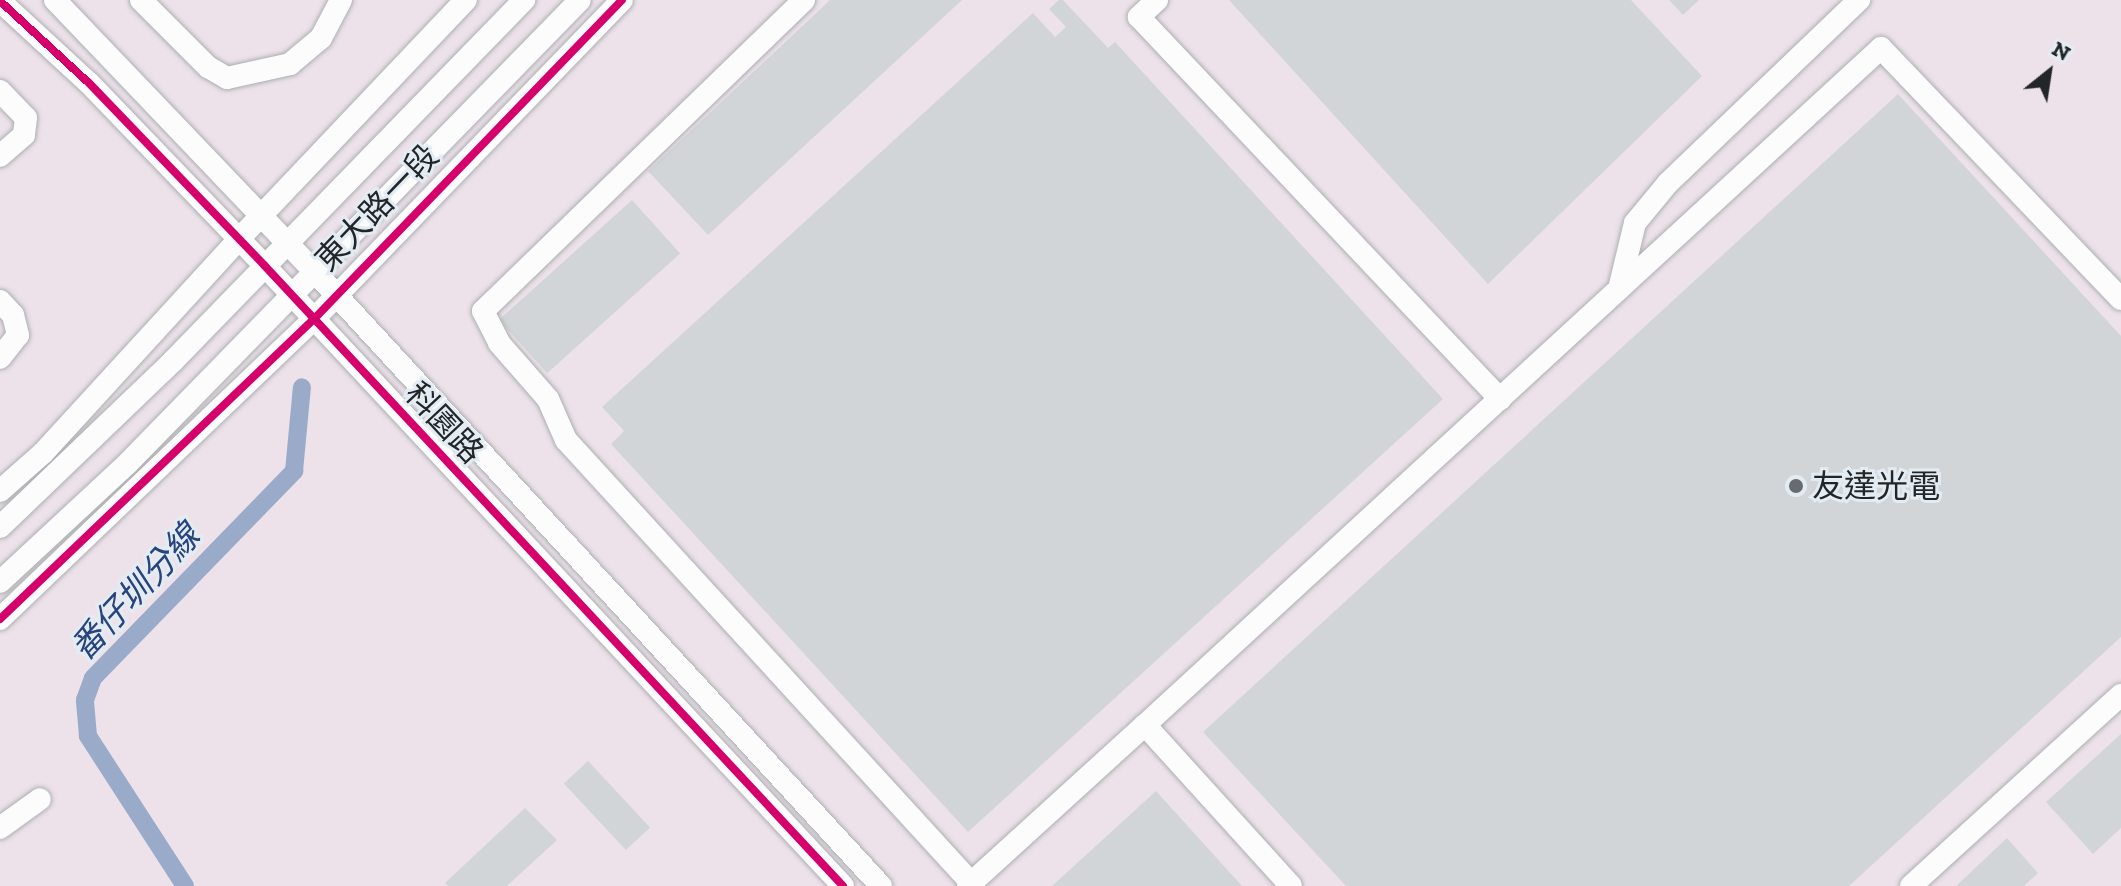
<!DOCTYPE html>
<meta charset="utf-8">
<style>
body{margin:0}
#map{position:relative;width:2121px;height:886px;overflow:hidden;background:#e8ecf0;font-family:"Zilla Slab","Noto Sans TC",serif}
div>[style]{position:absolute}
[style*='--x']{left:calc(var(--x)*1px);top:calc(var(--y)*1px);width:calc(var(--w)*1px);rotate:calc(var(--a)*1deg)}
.industrial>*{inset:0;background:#ede2ea;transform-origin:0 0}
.canal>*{height:18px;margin:-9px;padding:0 9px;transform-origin:9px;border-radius:9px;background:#9aabca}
.building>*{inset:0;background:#d2d5d8;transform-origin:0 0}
.roads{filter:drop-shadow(0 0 2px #acafb2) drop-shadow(0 0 2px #acafb2)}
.minor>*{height:22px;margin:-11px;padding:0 11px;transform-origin:11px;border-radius:11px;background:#fcfcfd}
.cycleway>*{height:8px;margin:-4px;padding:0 4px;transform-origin:4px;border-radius:4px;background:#d6006c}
.dots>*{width:22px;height:22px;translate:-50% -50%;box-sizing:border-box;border:4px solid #e4ecf3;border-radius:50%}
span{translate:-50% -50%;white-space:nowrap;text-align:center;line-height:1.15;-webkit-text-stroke:6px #e4ecf3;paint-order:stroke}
.street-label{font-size:32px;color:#232629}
.poi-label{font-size:32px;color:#232629}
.left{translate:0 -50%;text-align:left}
.water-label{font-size:34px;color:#29447c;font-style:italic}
.north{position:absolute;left:2009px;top:32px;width:80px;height:80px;-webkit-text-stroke:6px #e4ecf3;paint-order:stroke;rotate:30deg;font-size:22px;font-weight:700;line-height:32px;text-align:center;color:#232629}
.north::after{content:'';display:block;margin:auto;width:28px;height:36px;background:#232629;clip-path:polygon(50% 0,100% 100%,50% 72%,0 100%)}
</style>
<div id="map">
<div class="industrial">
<i style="left:0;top:0;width:2121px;height:886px"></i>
</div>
<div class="canal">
<i style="--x:185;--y:886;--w:179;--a:-122.9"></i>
<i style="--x:88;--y:736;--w:36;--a:-95"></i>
<i style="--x:85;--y:700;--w:23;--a:-70"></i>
<i style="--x:93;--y:678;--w:289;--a:-45.8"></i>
<i style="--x:294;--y:471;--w:84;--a:-84.6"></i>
</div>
<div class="building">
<i style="clip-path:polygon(830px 0,962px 0,708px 235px,648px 171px)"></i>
<i style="clip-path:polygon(1059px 0,1063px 0,1108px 48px,1115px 42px,1443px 399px,968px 832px,611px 444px,624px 431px,602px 407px,1033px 13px,1055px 37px,1066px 27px,1049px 9px)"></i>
<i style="clip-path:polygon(1229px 0,1631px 0,1702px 76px,1488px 284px)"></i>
<i style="clip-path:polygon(1669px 0,1699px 0,1683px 15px)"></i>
<i style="clip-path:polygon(1898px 94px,2121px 336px,2121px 637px,1849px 886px,1346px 886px,1203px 732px)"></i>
<i style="left:632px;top:200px;width:72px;height:179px;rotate:48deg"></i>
<i style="clip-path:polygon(2121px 734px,2121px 828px,2093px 854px,2046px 802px)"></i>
<i style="left:588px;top:761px;width:91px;height:33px;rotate:47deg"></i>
<i style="clip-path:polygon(1156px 791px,1242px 886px,1052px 886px)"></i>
<i style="clip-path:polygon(525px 808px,557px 840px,507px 886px,448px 886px,445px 883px)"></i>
<i style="clip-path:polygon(2007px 838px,2038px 873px,2024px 886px,1956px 886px)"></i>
</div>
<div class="roads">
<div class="minor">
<i style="--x:55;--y:0;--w:376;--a:46.3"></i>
<i style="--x:315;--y:272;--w:835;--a:47.33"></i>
<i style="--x:141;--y:0;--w:95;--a:45"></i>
<i style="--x:208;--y:67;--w:22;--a:30"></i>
<i style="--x:227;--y:78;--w:65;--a:-12.5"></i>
<i style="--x:290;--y:64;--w:40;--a:-40"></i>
<i style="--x:321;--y:38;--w:43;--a:-62.2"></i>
<i style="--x:804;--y:0;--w:447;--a:135.9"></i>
<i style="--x:483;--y:311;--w:36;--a:63"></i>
<i style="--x:499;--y:343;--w:74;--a:48.8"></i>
<i style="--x:548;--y:399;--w:45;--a:66.3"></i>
<i style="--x:566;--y:440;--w:604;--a:47.55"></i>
<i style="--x:1157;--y:0;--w:25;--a:137"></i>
<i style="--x:1139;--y:17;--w:526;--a:46.62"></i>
<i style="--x:0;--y:1;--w:121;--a:42.7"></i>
<i style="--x:89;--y:83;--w:252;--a:46.1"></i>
<i style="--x:264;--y:265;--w:849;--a:47"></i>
<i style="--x:0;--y:91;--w:37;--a:46"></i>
<i style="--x:26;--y:118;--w:17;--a:97"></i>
<i style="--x:24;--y:135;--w:32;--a:139"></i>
<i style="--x:1619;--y:289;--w:68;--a:-76.4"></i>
<i style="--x:1635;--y:223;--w:52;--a:-50.5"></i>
<i style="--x:1668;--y:183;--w:265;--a:-43.8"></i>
<i style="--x:0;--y:301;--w:19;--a:47"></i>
<i style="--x:13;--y:315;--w:21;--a:76"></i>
<i style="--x:18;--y:335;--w:29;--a:128"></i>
<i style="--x:0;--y:491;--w:57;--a:-41.5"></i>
<i style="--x:43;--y:453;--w:289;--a:-47.5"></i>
<i style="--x:238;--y:240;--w:331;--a:-46.5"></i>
<i style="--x:0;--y:527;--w:240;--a:-43.8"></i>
<i style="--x:173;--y:361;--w:504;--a:-45.8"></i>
<i style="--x:0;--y:582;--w:173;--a:-42.9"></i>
<i style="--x:127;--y:464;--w:648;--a:-45.69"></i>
<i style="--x:0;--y:619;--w:434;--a:-43.7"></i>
<i style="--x:314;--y:319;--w:443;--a:-46"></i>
<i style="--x:1145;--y:725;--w:1000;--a:-42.61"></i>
<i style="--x:1881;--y:48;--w:347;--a:46.3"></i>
<i style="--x:0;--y:828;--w:49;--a:-35.9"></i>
<i style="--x:968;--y:886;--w:239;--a:-42.3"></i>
<i style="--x:1145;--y:725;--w:217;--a:47.8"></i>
<i style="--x:1911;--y:886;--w:284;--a:-42.3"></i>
</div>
</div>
<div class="cycleway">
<i style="--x:0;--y:1;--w:121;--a:42.7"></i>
<i style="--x:89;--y:83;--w:252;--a:46.1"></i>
<i style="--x:264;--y:265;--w:849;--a:47"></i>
<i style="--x:0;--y:619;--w:434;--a:-43.7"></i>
<i style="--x:314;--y:319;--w:443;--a:-46"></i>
</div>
<div class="dots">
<i style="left:1796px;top:486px;background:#686b6f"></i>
</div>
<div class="street-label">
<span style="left:377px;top:208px;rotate:-46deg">東大路一段</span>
<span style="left:444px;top:423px;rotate:47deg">科園路</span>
</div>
<div class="poi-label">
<span class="left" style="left:1812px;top:486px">友達光電</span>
</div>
<div class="water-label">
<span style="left:135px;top:592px;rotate:-47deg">番仔圳分線</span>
</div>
<div class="north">N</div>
</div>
